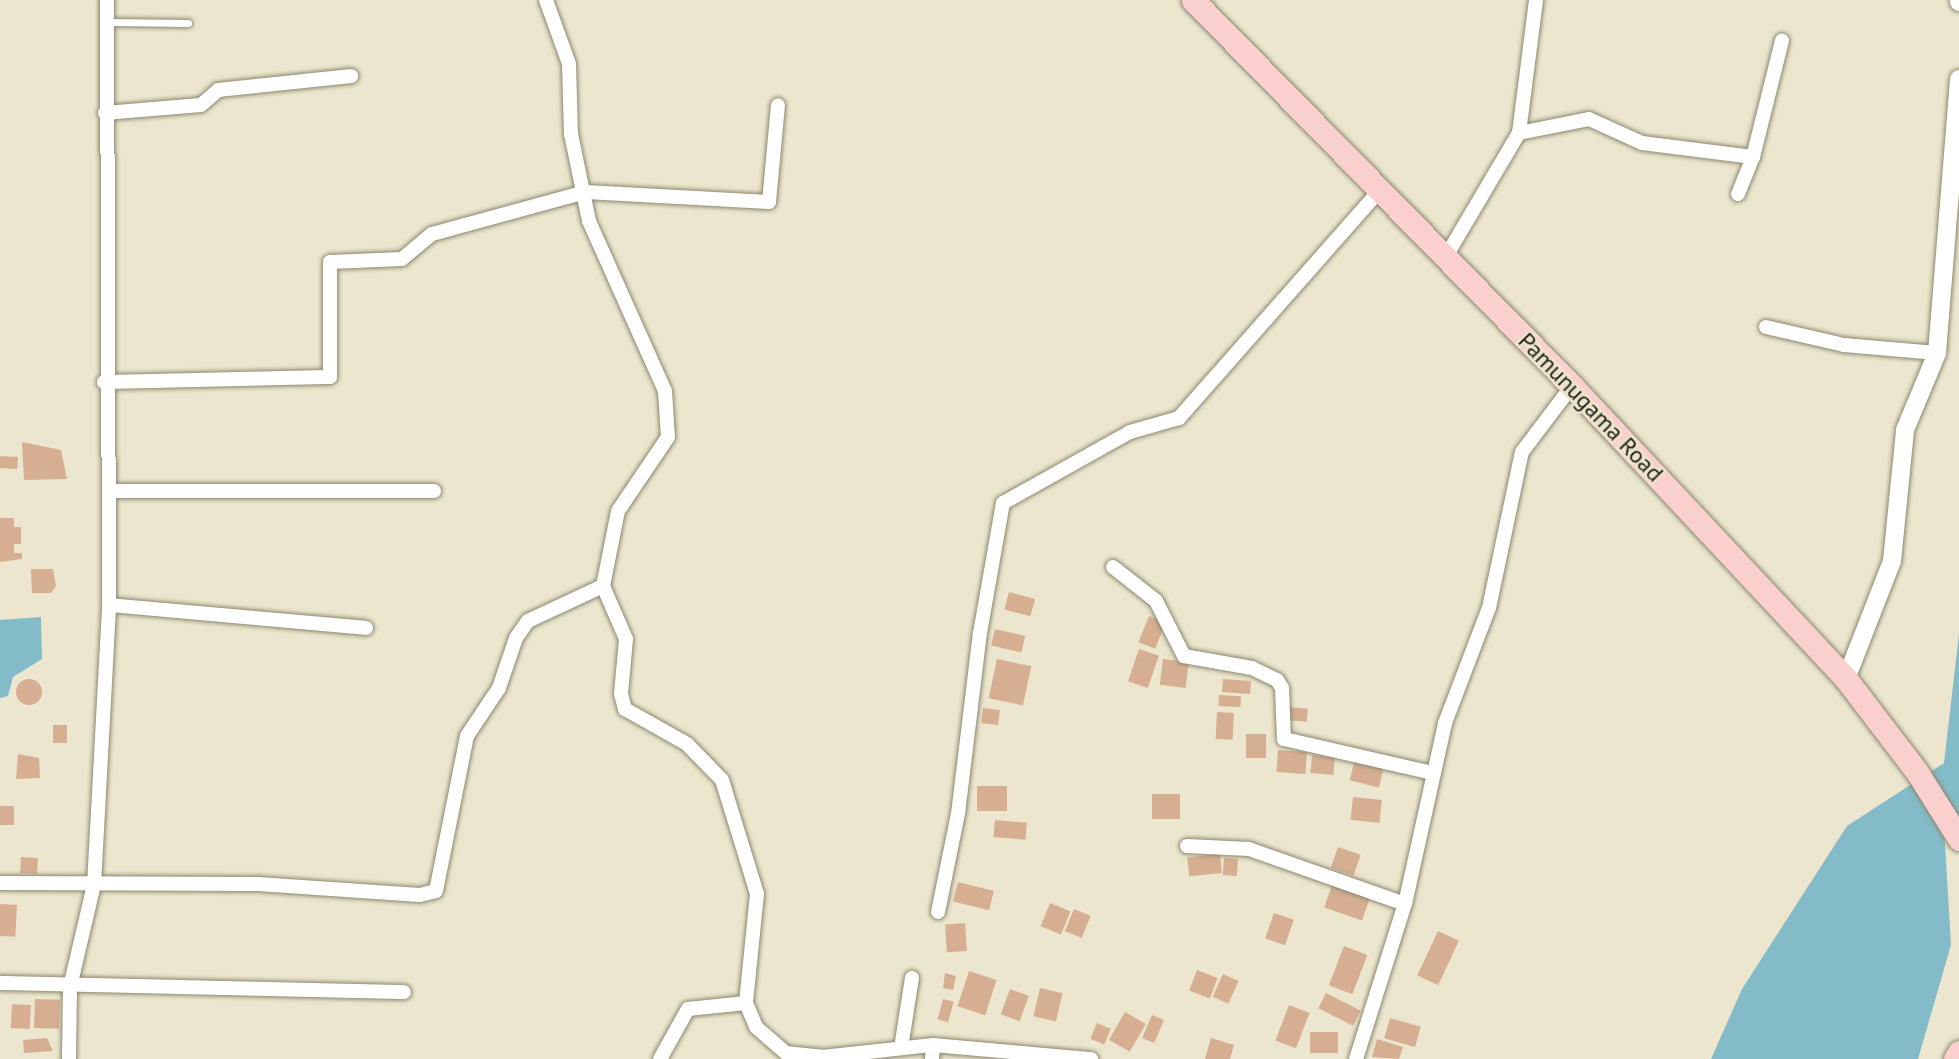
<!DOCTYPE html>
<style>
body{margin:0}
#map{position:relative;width:1959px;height:1059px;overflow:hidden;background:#ebe6cd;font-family:"PT Sans",sans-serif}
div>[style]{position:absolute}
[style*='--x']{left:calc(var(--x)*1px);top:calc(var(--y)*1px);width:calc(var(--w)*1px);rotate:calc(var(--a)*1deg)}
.water>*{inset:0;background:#84bbc8}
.building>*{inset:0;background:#d6af92;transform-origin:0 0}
.round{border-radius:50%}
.roads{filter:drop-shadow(0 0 2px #8b8770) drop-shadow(0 0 2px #8b8770)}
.service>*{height:7px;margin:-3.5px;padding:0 3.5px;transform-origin:3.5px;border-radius:3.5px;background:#fff}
.minor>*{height:14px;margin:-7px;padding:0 7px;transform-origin:7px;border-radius:7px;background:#fff}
.tertiary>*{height:18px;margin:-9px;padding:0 9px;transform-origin:9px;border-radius:9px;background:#fff}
.primary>*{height:23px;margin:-11.5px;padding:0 11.5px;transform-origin:11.5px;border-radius:11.5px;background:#fad0ce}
span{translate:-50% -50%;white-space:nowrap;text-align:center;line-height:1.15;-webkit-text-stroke:5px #ebe6cd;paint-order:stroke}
.street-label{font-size:24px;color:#25231a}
</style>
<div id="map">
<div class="water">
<i style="clip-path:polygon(41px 617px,42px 659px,13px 677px,8px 696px,0 698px,0 620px)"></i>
<i style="clip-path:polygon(1959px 634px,1959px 814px,1944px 828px,1951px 945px,1918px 1059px,1711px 1059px,1742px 989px,1847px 826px,1944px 763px)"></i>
</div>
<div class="building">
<i style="clip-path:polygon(22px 442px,61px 450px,67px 479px,24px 480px)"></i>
<i style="left:0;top:456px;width:18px;height:12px;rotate:3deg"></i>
<i style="clip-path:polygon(0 518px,14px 518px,14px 527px,21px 527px,21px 544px,14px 544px,14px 553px,22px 553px,22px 559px,0 562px)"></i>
<i style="clip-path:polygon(31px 569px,53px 569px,56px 586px,51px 593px,32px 593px)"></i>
<i style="left:1009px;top:592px;width:27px;height:18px;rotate:15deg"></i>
<i style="left:1149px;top:616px;width:18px;height:28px;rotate:22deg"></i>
<i style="left:995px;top:629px;width:31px;height:17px;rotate:13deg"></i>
<i style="left:1139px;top:649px;width:21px;height:34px;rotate:19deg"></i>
<i style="left:997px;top:659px;width:35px;height:40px;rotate:12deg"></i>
<i style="left:1163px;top:659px;width:26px;height:26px;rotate:7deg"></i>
<i class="round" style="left:16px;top:679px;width:26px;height:26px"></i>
<i style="left:1223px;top:679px;width:28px;height:13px;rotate:4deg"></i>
<i style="left:1219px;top:695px;width:22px;height:11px;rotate:3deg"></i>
<i style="left:1287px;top:707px;width:21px;height:13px;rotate:5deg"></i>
<i style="left:983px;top:708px;width:17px;height:15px;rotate:7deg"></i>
<i style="left:1217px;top:712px;width:17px;height:27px;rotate:3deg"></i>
<i style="left:53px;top:725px;width:14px;height:18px"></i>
<i style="left:1246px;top:734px;width:20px;height:24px"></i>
<i style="left:1278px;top:750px;width:29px;height:22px;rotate:4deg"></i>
<i style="clip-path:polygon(18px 754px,39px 758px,40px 778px,16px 779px)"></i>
<i style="left:1312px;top:755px;width:23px;height:18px;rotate:5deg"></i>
<i style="left:1355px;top:759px;width:30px;height:22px;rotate:14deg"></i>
<i style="left:977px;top:786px;width:30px;height:25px"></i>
<i style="left:1152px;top:794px;width:28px;height:25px"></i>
<i style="left:1353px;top:797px;width:29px;height:23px;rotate:6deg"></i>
<i style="left:0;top:806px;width:14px;height:19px"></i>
<i style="left:995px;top:820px;width:32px;height:17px;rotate:5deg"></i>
<i style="left:1338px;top:847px;width:24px;height:22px;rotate:19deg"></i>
<i style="left:1220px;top:854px;width:19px;height:33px;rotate:84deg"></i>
<i style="left:21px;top:857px;width:17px;height:16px;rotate:3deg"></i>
<i style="left:1224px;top:858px;width:14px;height:17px;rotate:4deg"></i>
<i style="left:958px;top:882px;width:37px;height:20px;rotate:14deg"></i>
<i style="left:1333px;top:882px;width:40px;height:27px;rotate:19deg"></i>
<i style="left:1050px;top:903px;width:22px;height:25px;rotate:22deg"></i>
<i style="left:0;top:904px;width:17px;height:32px;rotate:3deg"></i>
<i style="left:1074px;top:909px;width:18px;height:24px;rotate:22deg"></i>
<i style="left:1274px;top:913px;width:21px;height:27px;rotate:19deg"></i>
<i style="left:965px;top:923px;width:28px;height:20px;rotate:86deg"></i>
<i style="left:1438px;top:931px;width:23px;height:49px;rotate:25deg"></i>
<i style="left:1344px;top:946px;width:25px;height:42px;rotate:21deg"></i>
<i style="left:1197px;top:970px;width:22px;height:22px;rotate:21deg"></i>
<i style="left:969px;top:971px;width:29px;height:37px;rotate:18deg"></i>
<i style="clip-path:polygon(945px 973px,956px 976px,953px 990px,943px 988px)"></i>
<i style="left:1223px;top:974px;width:17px;height:25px;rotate:24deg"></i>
<i style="left:1040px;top:988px;width:23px;height:29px;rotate:13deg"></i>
<i style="left:1010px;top:989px;width:20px;height:27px;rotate:20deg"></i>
<i style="left:1326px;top:993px;width:39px;height:17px;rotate:27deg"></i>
<i style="left:35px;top:999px;width:25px;height:29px;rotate:2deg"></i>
<i style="left:943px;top:999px;width:11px;height:21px;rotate:15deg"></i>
<i style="left:12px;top:1004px;width:19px;height:24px;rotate:3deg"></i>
<i style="left:1289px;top:1005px;width:22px;height:38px;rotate:21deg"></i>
<i style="left:1125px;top:1012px;width:24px;height:32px;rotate:30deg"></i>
<i style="left:1152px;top:1015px;width:13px;height:25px;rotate:23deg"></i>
<i style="left:1390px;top:1018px;width:32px;height:21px;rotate:16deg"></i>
<i style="left:1097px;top:1023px;width:15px;height:17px;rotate:23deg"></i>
<i style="left:1310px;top:1032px;width:28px;height:21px"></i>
<i style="clip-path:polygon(47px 1038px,53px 1051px,24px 1053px,23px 1040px)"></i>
<i style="clip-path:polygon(1211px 1038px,1234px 1045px,1230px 1059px,1205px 1059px)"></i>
<i style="clip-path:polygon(1377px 1039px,1403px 1047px,1399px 1059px,1372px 1057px)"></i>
</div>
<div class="roads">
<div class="service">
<i style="--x:107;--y:22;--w:81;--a:0.7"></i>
</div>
<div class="minor">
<i style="--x:546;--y:0;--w:68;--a:70.2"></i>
<i style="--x:569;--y:64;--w:70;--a:88.4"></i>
<i style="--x:571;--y:134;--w:89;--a:78.3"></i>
<i style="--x:589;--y:221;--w:186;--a:65.9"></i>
<i style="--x:665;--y:391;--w:46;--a:86.3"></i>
<i style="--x:668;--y:437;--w:89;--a:124"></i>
<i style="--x:618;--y:511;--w:76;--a:101.3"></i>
<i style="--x:603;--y:586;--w:58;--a:66.5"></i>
<i style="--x:626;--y:639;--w:55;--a:95.2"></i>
<i style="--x:621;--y:694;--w:16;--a:75"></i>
<i style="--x:625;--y:709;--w:71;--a:29.4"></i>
<i style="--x:687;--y:744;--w:50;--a:45.8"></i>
<i style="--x:722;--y:780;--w:119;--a:72.9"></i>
<i style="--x:757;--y:894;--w:110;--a:95.8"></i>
<i style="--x:746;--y:1003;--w:26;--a:67"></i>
<i style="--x:756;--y:1027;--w:40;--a:41"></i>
<i style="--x:786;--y:1053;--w:36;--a:6"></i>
<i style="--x:822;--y:1057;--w:112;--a:-6.2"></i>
<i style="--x:933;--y:1045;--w:159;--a:5.1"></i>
<i style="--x:105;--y:113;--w:96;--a:-4.8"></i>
<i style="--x:201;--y:105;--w:23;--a:-41"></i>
<i style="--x:218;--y:90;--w:134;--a:-6"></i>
<i style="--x:1519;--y:133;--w:71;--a:-11.3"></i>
<i style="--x:1589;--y:119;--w:58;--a:24.4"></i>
<i style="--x:1642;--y:143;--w:112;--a:7.2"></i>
<i style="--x:1753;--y:157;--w:120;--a:-76"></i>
<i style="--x:1738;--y:194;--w:40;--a:-68"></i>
<i style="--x:1445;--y:258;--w:145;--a:-59.4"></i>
<i style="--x:1519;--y:133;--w:134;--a:-82.7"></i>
<i style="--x:1766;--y:327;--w:80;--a:13"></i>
<i style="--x:1844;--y:345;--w:93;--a:4.9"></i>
<i style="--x:104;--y:382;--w:226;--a:-1.3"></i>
<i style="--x:330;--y:377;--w:115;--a:-90"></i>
<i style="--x:330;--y:262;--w:72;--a:-2.4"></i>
<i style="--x:402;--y:259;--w:39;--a:-40"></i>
<i style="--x:432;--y:234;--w:160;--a:-15.3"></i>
<i style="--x:586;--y:192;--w:183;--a:3.1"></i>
<i style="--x:769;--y:202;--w:97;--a:-84.7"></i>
<i style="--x:112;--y:491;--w:322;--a:0"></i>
<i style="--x:1113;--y:567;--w:55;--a:38.3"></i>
<i style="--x:1156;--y:601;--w:62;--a:63"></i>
<i style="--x:1184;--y:656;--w:69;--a:10"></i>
<i style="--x:1252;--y:668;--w:28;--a:26"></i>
<i style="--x:1277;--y:680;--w:9;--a:58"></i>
<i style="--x:1282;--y:688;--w:51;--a:87.8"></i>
<i style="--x:1284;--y:739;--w:152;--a:12.9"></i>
<i style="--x:109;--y:605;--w:258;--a:5.1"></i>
<i style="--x:1187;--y:846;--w:62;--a:2.8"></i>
<i style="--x:1249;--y:849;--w:165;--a:19.4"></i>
<i style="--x:0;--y:883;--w:258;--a:0.2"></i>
<i style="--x:258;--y:884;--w:162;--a:3.9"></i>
<i style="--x:420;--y:895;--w:16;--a:-14"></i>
<i style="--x:436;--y:891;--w:158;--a:-78.7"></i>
<i style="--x:467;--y:736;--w:58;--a:-56.3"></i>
<i style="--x:499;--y:688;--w:53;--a:-71.2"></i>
<i style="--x:516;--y:638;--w:21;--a:-55"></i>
<i style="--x:528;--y:621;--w:83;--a:-25"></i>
<i style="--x:938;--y:912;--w:100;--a:-78.5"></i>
<i style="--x:958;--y:814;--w:182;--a:-83.1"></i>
<i style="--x:980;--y:633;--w:132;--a:-80"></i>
<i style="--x:1003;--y:503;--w:145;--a:-29.2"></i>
<i style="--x:1130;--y:432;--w:51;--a:-15.9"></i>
<i style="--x:1179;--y:418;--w:304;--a:-48.6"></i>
<i style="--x:0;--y:983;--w:404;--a:1.3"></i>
<i style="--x:901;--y:1048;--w:71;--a:-81.1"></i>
<i style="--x:69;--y:1059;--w:72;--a:-89.2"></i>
<i style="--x:70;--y:987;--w:105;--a:-76.8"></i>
<i style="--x:94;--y:885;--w:280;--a:-86.9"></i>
<i style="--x:109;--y:605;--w:605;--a:-90.19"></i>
<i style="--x:660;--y:1059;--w:57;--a:-60.8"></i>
<i style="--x:688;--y:1009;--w:58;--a:-5.9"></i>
<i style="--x:932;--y:1059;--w:14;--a:-86"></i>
<i style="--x:1356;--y:1059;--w:163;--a:-72.5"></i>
<i style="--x:1405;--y:904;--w:185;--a:-77.5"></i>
<i style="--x:1445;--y:723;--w:123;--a:-69.1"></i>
<i style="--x:1489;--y:608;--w:159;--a:-78.1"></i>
<i style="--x:1522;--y:452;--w:83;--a:-52.9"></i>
</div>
<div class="tertiary">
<i style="--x:1959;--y:0;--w:2;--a:90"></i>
<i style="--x:1846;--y:679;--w:127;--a:-68.7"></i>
<i style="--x:1892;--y:561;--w:132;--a:-84.3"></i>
<i style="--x:1905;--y:430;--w:83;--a:-67.4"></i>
<i style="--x:1937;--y:353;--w:275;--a:-85.4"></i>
</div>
<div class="primary">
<i style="--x:1193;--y:0;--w:541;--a:45.52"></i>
<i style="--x:1572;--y:386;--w:401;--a:46.9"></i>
<i style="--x:1846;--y:679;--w:117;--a:52.6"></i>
<i style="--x:1917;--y:772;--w:79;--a:57.9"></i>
<i style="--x:1955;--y:1059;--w:8;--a:-60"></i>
</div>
</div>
<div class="street-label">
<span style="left:1591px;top:407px;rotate:46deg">Pamunugama Road</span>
</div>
</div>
